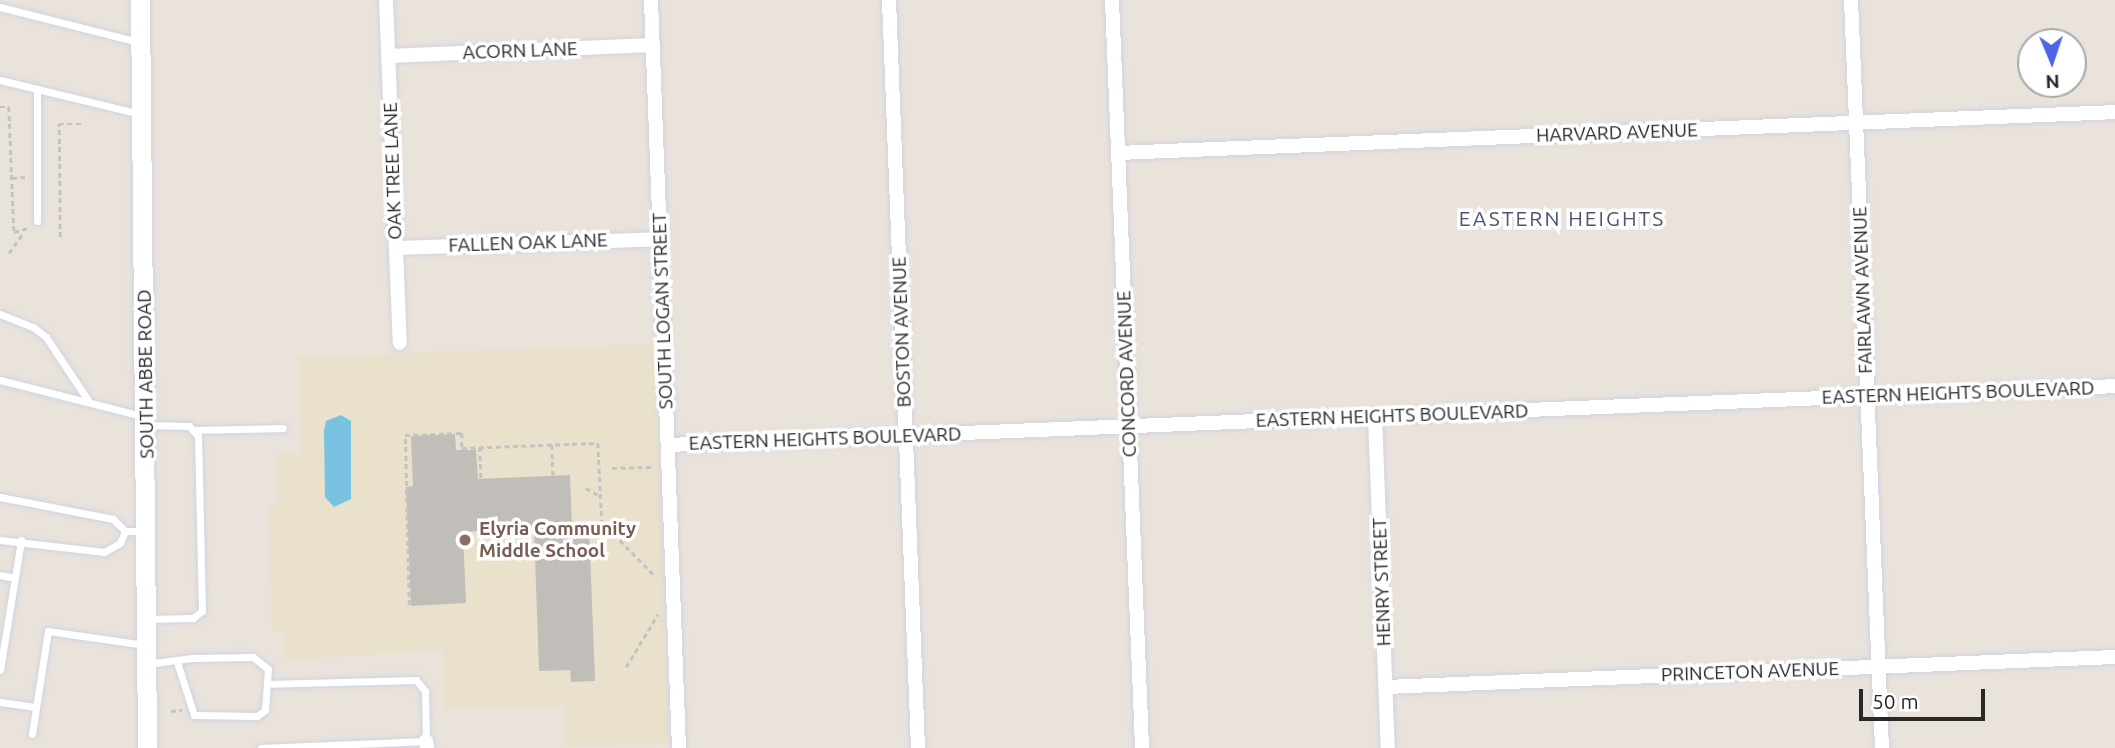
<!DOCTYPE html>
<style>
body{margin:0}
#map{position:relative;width:2115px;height:748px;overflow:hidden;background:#e9e3db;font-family:Ubuntu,sans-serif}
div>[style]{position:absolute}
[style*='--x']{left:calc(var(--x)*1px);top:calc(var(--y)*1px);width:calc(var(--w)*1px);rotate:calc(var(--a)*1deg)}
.education>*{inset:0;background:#e9e1cc}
.water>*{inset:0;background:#79c2e1}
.building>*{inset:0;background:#c1bdb8}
.path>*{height:2.5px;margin-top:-1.25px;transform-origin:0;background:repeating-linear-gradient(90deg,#c3c3c3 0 5px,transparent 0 8.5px)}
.roads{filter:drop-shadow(0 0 2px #d1d3e0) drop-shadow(0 0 2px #d1d3e0)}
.lane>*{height:7px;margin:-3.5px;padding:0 3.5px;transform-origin:3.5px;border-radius:3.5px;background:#fff}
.street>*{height:14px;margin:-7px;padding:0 7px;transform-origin:7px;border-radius:7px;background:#fff}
.secondary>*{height:19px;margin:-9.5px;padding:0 9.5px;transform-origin:9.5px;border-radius:9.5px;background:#fff}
.dots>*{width:19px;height:19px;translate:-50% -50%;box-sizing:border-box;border:4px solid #fff;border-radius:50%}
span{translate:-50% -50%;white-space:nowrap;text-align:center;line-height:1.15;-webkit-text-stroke:7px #fff;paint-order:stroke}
.street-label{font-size:19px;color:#282828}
.education-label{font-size:19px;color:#785e54;font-weight:700}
.left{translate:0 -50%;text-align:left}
.neighbourhood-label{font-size:21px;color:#4e5373;letter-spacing:2px}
.north{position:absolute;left:2017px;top:28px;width:70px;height:70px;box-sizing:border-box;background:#fff;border:2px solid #a9a9a9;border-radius:50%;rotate:178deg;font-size:19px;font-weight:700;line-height:28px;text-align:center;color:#282828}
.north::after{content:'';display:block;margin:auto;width:24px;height:32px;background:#4c64e6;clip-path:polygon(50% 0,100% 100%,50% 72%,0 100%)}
.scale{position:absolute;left:1859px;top:689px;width:126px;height:32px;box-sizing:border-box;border:4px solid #282828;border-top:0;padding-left:9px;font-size:21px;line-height:24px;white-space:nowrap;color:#282828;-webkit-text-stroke:5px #fff;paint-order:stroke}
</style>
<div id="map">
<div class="education">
<i style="clip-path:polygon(654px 344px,669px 744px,565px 747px,564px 706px,443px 710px,442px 650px,285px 660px,282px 632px,272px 631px,268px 504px,277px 504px,276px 454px,301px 454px,298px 357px)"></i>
</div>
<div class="water">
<i style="clip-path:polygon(341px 415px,351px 421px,351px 499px,334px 507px,325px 497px,324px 431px,326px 421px)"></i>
</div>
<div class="building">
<i style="clip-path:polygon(455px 434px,456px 450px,476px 450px,478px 479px,570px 475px,572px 526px,589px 525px,595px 681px,571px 682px,570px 670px,539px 671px,534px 528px,463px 532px,466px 603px,411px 606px,406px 487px,413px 486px,411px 436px)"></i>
</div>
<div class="path">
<i style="--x:0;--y:107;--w:9;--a:0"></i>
<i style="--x:9;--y:107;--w:125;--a:87.7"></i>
<i style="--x:14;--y:232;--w:15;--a:-16"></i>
<i style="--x:12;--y:178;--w:13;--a:-4"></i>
<i style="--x:60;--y:237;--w:113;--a:-90.5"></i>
<i style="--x:59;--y:124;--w:24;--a:0"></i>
<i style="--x:9;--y:253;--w:24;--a:-55"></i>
<i style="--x:552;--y:445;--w:30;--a:88"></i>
<i style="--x:480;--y:447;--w:32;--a:88"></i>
<i style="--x:612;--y:468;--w:40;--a:-1.4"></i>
<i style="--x:586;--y:488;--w:16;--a:30"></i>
<i style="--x:409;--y:605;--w:170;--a:-91.3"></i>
<i style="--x:405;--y:435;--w:57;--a:-2"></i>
<i style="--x:462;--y:433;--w:15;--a:90"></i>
<i style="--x:462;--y:448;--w:136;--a:-2.1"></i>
<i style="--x:598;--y:443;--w:79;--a:87.1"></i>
<i style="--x:602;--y:522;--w:77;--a:45.5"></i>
<i style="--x:626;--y:667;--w:62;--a:-58.9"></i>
<i style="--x:171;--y:711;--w:11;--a:-5"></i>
</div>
<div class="roads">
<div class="lane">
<i style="--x:0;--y:7;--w:142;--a:14.2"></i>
<i style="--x:0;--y:80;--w:145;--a:13.6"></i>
<i style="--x:37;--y:89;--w:132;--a:90"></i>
<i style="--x:0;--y:314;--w:35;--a:22"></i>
<i style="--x:33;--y:327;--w:16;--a:38"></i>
<i style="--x:46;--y:337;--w:78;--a:56.5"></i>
<i style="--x:0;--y:380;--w:146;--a:14.2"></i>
<i style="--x:195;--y:430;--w:88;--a:-1.3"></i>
<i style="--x:0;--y:497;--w:115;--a:11"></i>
<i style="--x:113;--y:519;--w:17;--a:45"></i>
<i style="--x:125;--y:531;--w:20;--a:0"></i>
<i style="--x:0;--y:540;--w:105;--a:6.6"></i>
<i style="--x:104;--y:552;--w:18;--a:-29"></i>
<i style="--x:120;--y:543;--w:13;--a:-67"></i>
<i style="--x:0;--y:575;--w:15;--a:11"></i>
<i style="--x:146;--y:619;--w:47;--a:-1.2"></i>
<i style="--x:193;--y:618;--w:11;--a:-38"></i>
<i style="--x:202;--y:611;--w:175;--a:-91.3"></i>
<i style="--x:198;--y:436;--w:13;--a:-132"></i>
<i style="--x:189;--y:426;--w:43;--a:-178.7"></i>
<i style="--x:147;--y:664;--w:45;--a:-7.6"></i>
<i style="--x:192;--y:658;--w:61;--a:-0.9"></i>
<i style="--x:253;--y:657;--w:19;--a:39"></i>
<i style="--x:268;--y:669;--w:41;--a:94.2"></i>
<i style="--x:265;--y:710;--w:10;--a:143"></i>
<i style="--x:257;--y:716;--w:63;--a:-179.1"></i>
<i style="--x:194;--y:715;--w:56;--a:-107.8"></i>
<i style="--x:0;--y:670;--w:132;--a:-80.8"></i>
<i style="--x:0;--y:702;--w:36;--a:8"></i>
<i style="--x:32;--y:734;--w:104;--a:-81.2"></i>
<i style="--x:48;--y:631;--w:98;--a:8.2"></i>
<i style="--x:261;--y:748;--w:165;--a:-2.4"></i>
<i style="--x:426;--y:741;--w:50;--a:-91.1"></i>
<i style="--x:425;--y:691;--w:14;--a:-129"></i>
<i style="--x:416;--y:680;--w:148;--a:178.5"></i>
</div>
<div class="street">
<i style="--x:386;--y:0;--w:343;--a:87.7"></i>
<i style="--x:651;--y:0;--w:749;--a:87.86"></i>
<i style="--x:889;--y:0;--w:749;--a:87.78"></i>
<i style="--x:1112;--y:0;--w:749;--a:87.7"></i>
<i style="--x:1851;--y:0;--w:749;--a:87.63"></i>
<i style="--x:389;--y:56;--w:263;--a:-2.4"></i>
<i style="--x:1118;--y:153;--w:998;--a:-2.35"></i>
<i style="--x:396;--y:248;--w:265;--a:-1.9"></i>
<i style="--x:1375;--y:417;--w:331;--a:87.8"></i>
<i style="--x:668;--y:445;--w:1448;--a:-2.33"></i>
<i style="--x:1386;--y:687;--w:730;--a:-2.36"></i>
<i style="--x:426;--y:741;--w:7;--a:82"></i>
</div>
<div class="secondary">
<i style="--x:140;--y:0;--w:748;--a:89.46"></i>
</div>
</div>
<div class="dots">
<i style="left:465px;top:540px;background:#8d6e63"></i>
</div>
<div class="street-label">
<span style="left:520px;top:51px;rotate:-2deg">ACORN LANE</span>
<span style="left:1617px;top:133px;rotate:-2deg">HARVARD AVENUE</span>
<span style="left:393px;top:171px;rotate:-92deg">OAK TREE LANE</span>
<span style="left:528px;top:243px;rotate:-2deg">FALLEN OAK LANE</span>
<span style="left:1863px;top:290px;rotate:-92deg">FAIRLAWN AVENUE</span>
<span style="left:663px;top:311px;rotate:-92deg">SOUTH LOGAN STREET</span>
<span style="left:902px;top:332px;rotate:-92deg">BOSTON AVENUE</span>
<span style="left:146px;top:374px;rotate:-91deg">SOUTH ABBE ROAD</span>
<span style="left:1127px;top:374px;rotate:-92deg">CONCORD AVENUE</span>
<span style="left:1958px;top:393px;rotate:-2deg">EASTERN HEIGHTS BOULEVARD</span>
<span style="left:1392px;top:416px;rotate:-2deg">EASTERN HEIGHTS BOULEVARD</span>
<span style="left:825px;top:439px;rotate:-2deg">EASTERN HEIGHTS BOULEVARD</span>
<span style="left:1382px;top:582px;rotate:-92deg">HENRY STREET</span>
<span style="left:1750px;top:672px;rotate:-2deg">PRINCETON AVENUE</span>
</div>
<div class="education-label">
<span class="left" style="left:479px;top:540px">Elyria Community<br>Middle School</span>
</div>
<div class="neighbourhood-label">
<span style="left:1562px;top:218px">EASTERN HEIGHTS</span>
</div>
<div class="north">N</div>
<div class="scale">50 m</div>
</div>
